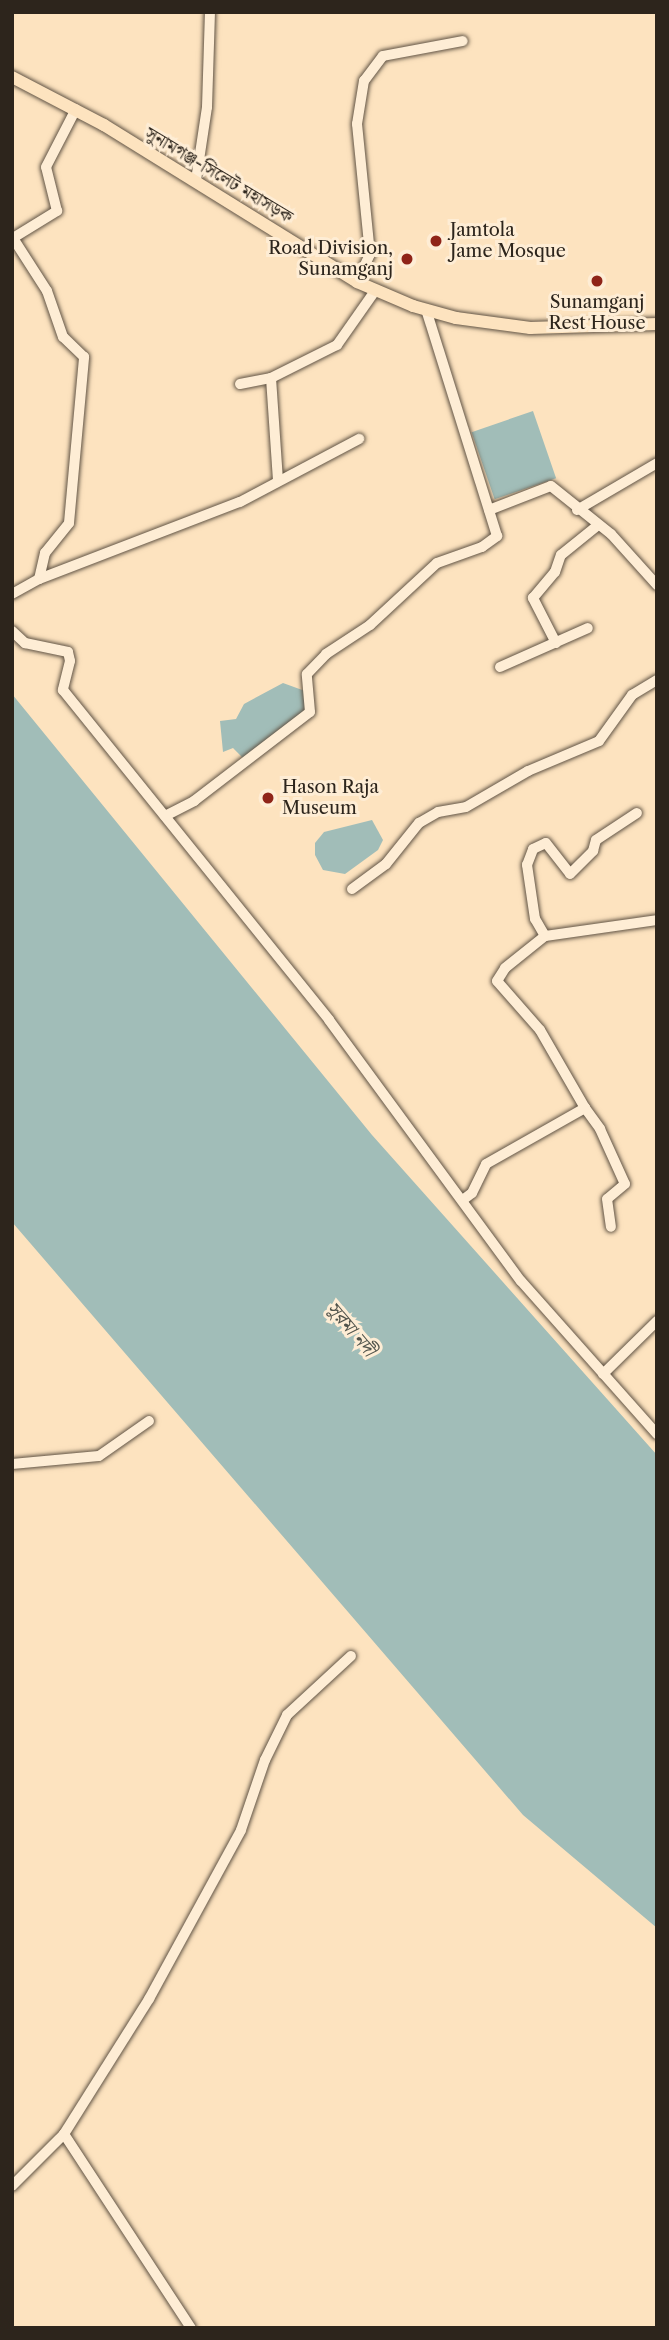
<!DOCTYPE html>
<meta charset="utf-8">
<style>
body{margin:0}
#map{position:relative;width:669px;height:2340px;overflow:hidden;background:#fde3bf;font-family:"Libre Caslon Text","Noto Serif Bengali",serif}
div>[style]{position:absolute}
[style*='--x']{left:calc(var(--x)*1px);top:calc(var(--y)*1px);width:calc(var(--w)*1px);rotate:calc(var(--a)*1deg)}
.water>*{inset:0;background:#a1bdb8;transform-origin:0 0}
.roads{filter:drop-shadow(0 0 2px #615445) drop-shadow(0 0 2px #615445)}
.minor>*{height:10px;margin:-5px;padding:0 5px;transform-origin:5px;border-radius:5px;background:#feedd5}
.major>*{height:12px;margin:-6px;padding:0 6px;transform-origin:6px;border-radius:6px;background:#fde3bf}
.dots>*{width:19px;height:19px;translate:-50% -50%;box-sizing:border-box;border:4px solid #feedd5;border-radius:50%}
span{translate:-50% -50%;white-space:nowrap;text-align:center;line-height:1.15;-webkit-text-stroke:6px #feedd5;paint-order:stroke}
.street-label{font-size:18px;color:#2d251c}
.poi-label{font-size:18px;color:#2d251c}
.left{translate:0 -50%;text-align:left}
.right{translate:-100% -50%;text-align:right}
.water-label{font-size:19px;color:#50534b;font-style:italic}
.frame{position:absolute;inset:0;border:14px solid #2d251c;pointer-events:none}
</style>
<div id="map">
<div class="water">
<i style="left:533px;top:411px;width:71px;height:65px;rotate:71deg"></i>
<i style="clip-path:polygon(283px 683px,305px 691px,307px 712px,243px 758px,233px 748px,223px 752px,220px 721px,236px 719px,244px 704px)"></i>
<i style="clip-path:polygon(12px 694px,372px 1135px,657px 1455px,657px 1928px,523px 1815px,12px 1222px)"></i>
<i style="clip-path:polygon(372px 820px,383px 840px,378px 850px,345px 874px,323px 870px,315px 855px,315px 843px,324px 832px)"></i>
</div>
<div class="roads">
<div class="minor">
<i style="--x:196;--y:180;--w:74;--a:-81.4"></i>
<i style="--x:207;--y:107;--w:95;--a:-88.2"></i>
<i style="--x:357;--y:282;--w:31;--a:-65"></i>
<i style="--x:370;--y:254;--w:131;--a:-95.7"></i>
<i style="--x:357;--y:124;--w:44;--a:-80.8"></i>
<i style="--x:364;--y:81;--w:31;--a:-53"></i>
<i style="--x:383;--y:56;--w:81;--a:-10.6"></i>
<i style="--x:271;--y:378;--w:102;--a:86.1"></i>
<i style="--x:240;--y:384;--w:32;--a:-11"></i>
<i style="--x:271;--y:378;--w:74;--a:-26.6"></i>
<i style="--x:337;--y:345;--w:66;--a:-54.9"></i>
<i style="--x:489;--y:510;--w:66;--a:-21.2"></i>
<i style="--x:551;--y:486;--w:77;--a:38.7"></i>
<i style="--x:611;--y:534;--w:69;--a:48"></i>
<i style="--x:577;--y:510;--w:93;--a:-30.4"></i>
<i style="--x:39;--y:579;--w:215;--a:-21"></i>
<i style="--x:240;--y:502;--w:135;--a:-27.9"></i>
<i style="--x:12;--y:594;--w:31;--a:-29"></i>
<i style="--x:39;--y:579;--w:27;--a:-77"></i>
<i style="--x:45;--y:553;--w:38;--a:-51"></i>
<i style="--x:69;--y:523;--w:167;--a:-84.8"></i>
<i style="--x:84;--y:357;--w:29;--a:-136"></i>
<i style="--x:63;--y:337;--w:49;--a:-109.2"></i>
<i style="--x:47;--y:291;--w:63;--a:-122.7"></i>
<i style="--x:13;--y:238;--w:52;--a:-31.5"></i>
<i style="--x:57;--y:211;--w:45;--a:-104"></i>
<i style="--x:46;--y:167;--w:65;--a:-62.7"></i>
<i style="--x:12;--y:631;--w:18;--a:43"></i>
<i style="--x:25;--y:643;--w:44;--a:11.8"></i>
<i style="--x:68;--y:652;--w:9;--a:77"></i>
<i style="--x:70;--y:661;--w:30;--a:104"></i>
<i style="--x:63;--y:690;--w:424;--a:51.1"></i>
<i style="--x:329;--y:1020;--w:324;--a:53.7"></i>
<i style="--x:521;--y:1281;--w:205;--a:48.4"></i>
<i style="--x:556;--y:643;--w:51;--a:-117.1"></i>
<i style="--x:533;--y:598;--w:34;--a:-50"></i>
<i style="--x:555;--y:572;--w:18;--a:-71"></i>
<i style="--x:561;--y:555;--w:48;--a:-39"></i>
<i style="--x:500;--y:667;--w:96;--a:-23.9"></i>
<i style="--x:165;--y:816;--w:33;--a:-27"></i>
<i style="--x:194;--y:801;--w:146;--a:-37.5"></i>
<i style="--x:310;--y:712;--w:38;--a:-95"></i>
<i style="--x:307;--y:674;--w:28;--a:-46"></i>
<i style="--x:326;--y:654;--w:53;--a:-33.4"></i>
<i style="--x:370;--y:625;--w:91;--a:-42.8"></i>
<i style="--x:437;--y:563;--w:48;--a:-19.6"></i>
<i style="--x:482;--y:547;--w:19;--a:-36"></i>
<i style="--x:497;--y:536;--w:237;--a:-107.4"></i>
<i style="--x:352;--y:889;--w:42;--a:-36.3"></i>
<i style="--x:386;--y:864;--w:53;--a:-51.2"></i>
<i style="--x:419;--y:823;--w:22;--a:-30"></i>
<i style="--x:438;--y:812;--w:28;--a:-10"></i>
<i style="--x:466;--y:807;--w:72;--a:-30.1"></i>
<i style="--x:528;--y:771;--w:77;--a:-22.9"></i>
<i style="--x:599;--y:741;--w:57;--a:-54.3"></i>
<i style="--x:632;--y:695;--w:29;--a:-31"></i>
<i style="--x:545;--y:936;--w:20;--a:-120"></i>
<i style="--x:535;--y:919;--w:55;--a:-98.4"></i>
<i style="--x:527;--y:865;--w:17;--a:-69"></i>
<i style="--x:533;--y:849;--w:14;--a:-25"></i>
<i style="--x:546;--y:843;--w:39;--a:52"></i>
<i style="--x:570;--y:874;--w:33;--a:-45"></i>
<i style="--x:593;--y:851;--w:11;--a:-75"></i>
<i style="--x:596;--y:840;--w:49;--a:-33.4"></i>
<i style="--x:585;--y:1108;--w:90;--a:-120"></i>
<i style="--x:540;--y:1030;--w:65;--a:-131.3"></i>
<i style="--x:497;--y:981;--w:15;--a:-58"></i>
<i style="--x:505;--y:968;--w:51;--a:-38.7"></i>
<i style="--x:545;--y:936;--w:113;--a:-8.1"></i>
<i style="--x:464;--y:1199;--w:10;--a:-37"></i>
<i style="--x:472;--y:1193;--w:32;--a:-64"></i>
<i style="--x:486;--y:1164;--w:114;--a:-29.5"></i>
<i style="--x:585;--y:1108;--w:26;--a:54"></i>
<i style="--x:600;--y:1129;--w:60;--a:65.6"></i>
<i style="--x:625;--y:1184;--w:23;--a:140"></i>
<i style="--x:607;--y:1199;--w:28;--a:82"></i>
<i style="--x:603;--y:1374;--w:76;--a:-44.5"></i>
<i style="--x:12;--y:1464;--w:87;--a:-5.3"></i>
<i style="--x:99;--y:1456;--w:61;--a:-35"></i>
<i style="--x:64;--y:2134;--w:232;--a:56.8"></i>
<i style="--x:12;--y:2186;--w:74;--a:-45"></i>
<i style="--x:64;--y:2134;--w:160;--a:-57.8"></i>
<i style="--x:149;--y:1999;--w:192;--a:-61.4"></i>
<i style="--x:241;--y:1830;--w:74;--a:-71.1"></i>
<i style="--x:265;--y:1760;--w:50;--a:-63.9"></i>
<i style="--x:287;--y:1715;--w:87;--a:-42.7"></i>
</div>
<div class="major">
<i style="--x:12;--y:77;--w:104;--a:27.6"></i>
<i style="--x:104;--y:125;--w:298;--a:31.8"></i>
<i style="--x:357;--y:282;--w:61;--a:23.2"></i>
<i style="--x:413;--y:306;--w:45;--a:15.6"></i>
<i style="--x:456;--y:318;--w:75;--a:7.7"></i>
<i style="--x:530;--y:328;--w:127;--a:-1.8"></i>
</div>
</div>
<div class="dots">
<i style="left:436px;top:241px;background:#8f2418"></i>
<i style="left:407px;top:259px;background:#8f2418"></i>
<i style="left:597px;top:281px;background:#8f2418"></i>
<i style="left:268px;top:798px;background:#8f2418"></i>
</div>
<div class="street-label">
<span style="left:219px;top:175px;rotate:31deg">সুনামগঞ্জ-সিলেট মহাসড়ক</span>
</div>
<div class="poi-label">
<span class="left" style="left:450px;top:241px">Jamtola<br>Jame Mosque</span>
<span class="right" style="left:393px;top:259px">Road Division,<br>Sunamganj</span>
<span style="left:597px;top:313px">Sunamganj<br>Rest House</span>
<span class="left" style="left:282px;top:798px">Hason Raja<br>Museum</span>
</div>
<div class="water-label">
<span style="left:351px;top:1329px;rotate:50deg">সুরমা নদী</span>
</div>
<div class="frame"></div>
</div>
